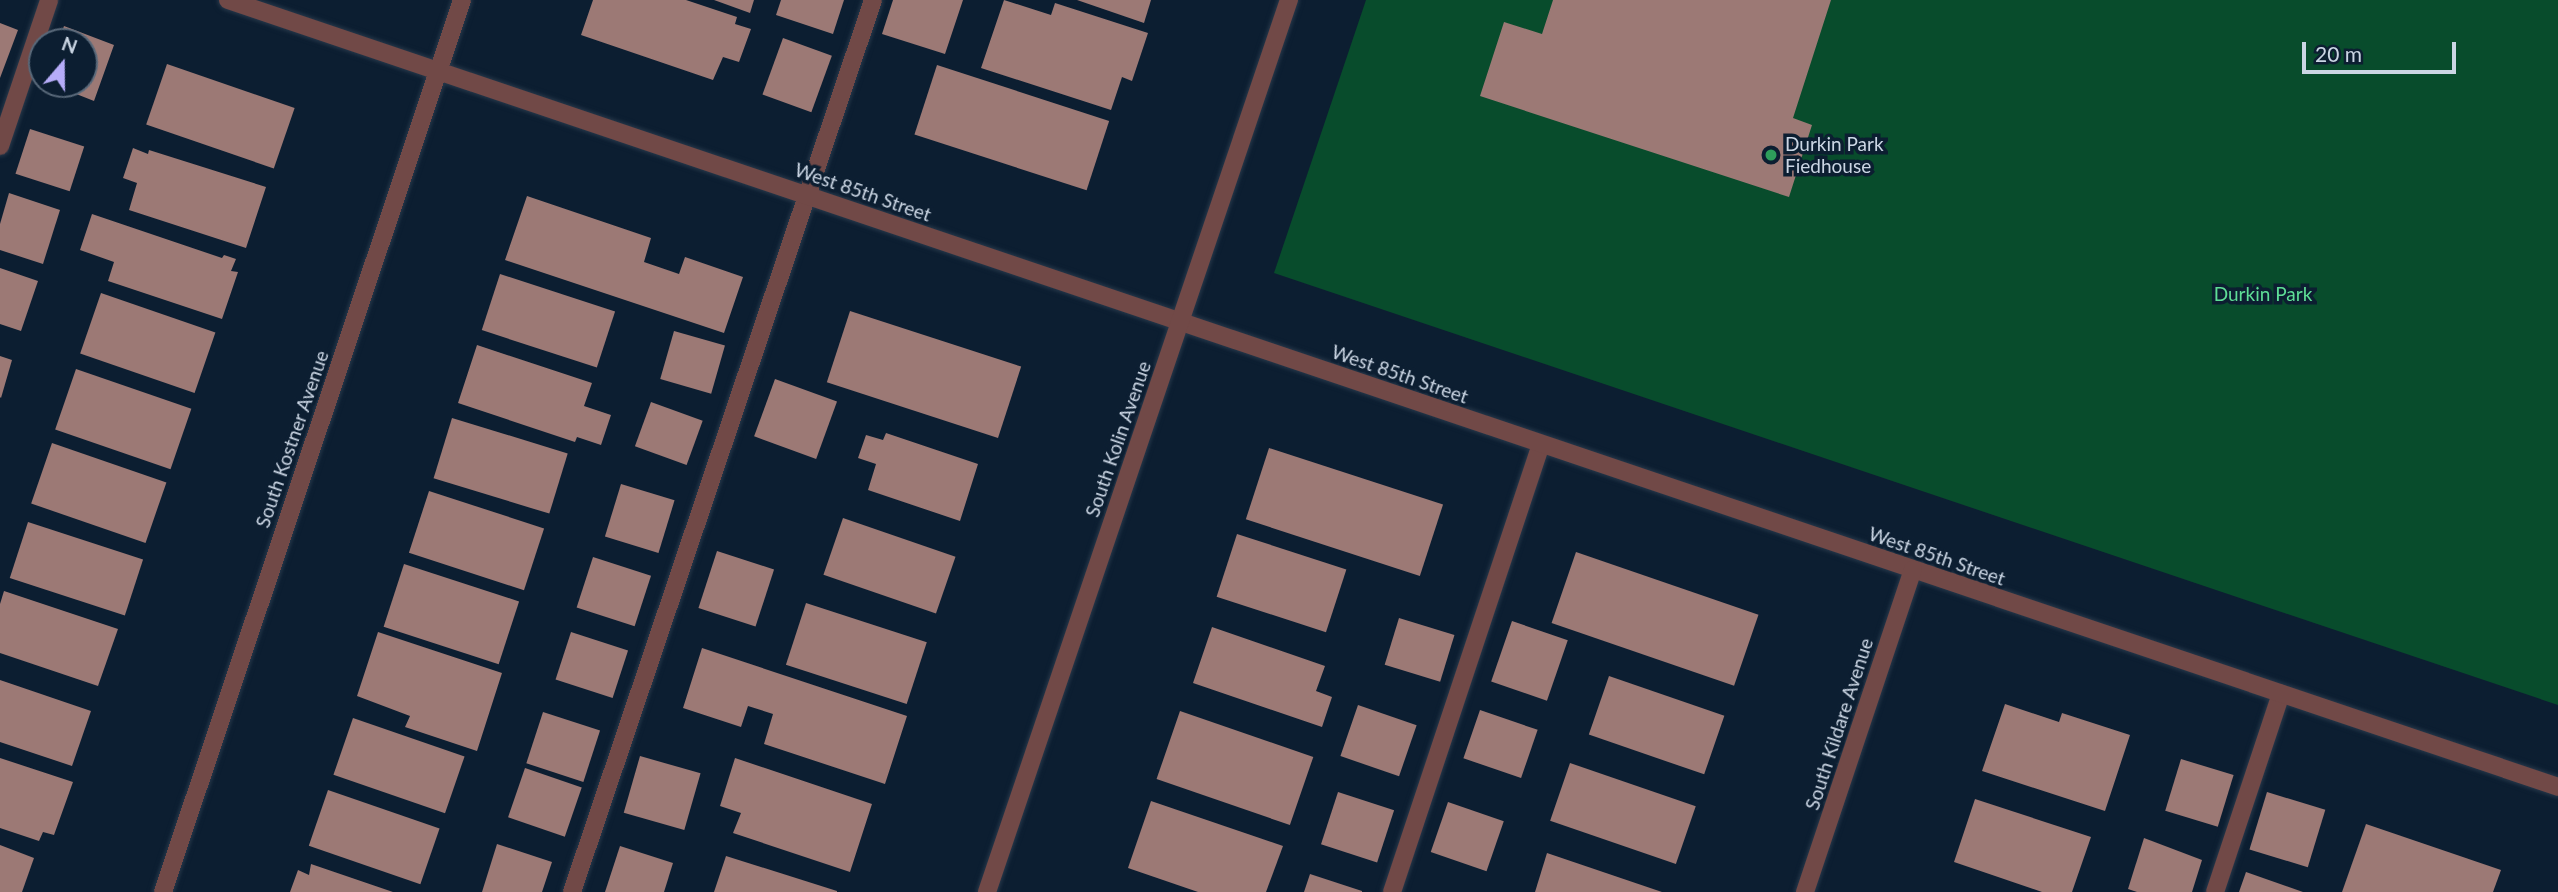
<!DOCTYPE html>
<style>
body{margin:0}
#map{position:relative;width:2558px;height:892px;overflow:hidden;background:#0c1e31;font-family:Lato,sans-serif}
div>[style]{position:absolute}
[style*='--x']{left:calc(var(--x)*1px);top:calc(var(--y)*1px);width:calc(var(--w)*1px);rotate:calc(var(--a)*1deg)}
.green>*{inset:0;background:#084c2c}
.building>*{inset:0;background:#9c7975;transform-origin:0 0}
.roads{filter:drop-shadow(0 0 2px #27384a) drop-shadow(0 0 2px #27384a)}
.service>*{height:18px;margin:-9px;padding:0 9px;transform-origin:9px;border-radius:9px;background:#714947}
.minor>*{height:18px;margin:-9px;padding:0 9px;transform-origin:9px;border-radius:9px;background:#714947}
.dots>*{width:19px;height:19px;translate:-50% -50%;box-sizing:border-box;border:4px solid #0c1e31;border-radius:50%}
span{translate:-50% -50%;white-space:nowrap;text-align:center;line-height:1.15;-webkit-text-stroke:7px #0c1e31;paint-order:stroke}
.poi-label{font-size:19px;color:#cbd6e4}
.left{translate:0 -50%;text-align:left}
.street-label{font-size:19px;color:#cbd6e4}
.park-label{font-size:19px;color:#5edd96}
.north{position:absolute;left:28px;top:28px;width:70px;height:70px;box-sizing:border-box;background:#0c1e31;border:2px solid #586879;border-radius:50%;rotate:20deg;font-size:19px;font-weight:700;line-height:28px;text-align:center;color:#cbd6e4}
.north::after{content:'';display:block;margin:auto;width:24px;height:32px;background:#b6acf8;clip-path:polygon(50% 0,100% 100%,50% 72%,0 100%)}
.scale{position:absolute;left:2302px;top:42px;width:154px;height:32px;box-sizing:border-box;border:4px solid #cbd6e4;border-top:0;padding-left:9px;font-size:21px;line-height:24px;white-space:nowrap;color:#cbd6e4;-webkit-text-stroke:5px #0c1e31;paint-order:stroke}
</style>
<div id="map">
<div class="green">
<i style="clip-path:polygon(1366px 0,2558px 0,2558px 705px,1274px 273px)"></i>
</div>
<div class="building">
<i style="clip-path:polygon(593px 0,686px 0,737px 17px,735px 24px,751px 29px,739px 62px,723px 57px,713px 80px,581px 35px)"></i>
<i style="clip-path:polygon(714px 0,754px 0,750px 13px)"></i>
<i style="clip-path:polygon(781px 0,844px 0,833px 34px,776px 15px)"></i>
<i style="clip-path:polygon(893px 0,963px 0,945px 54px,882px 34px)"></i>
<i style="clip-path:polygon(1004px 0,1051px 15px,1055px 3px,1148px 33px,1132px 81px,1122px 77px,1111px 110px,981px 68px)"></i>
<i style="clip-path:polygon(1077px 0,1151px 0,1144px 23px)"></i>
<i style="clip-path:polygon(1553px 0,1831px 0,1793px 118px,1812px 125px,1789px 197px,1480px 96px,1504px 22px,1542px 34px)"></i>
<i style="clip-path:polygon(0 23px,18px 30px,0 78px)"></i>
<i style="clip-path:polygon(64px 26px,114px 45px,94px 101px,51px 84px,84px 84px,84px 42px,58px 42px)"></i>
<i style="left:783px;top:38px;width:52px;height:60px;rotate:20deg"></i>
<i style="left:167px;top:64px;width:135px;height:64px;rotate:19deg"></i>
<i style="left:937px;top:65px;width:181px;height:73px;rotate:18deg"></i>
<i style="left:30px;top:129px;width:57px;height:47px;rotate:18deg"></i>
<i style="clip-path:polygon(133px 148px,148px 154px,149px 150px,266px 187px,246px 248px,129px 210px,137px 183px,123px 178px)"></i>
<i style="clip-path:polygon(9px 193px,60px 210px,43px 264px,0 250px,0 224px)"></i>
<i style="clip-path:polygon(527px 196px,651px 238px,644px 262px,679px 274px,685px 257px,743px 277px,724px 333px,505px 260px)"></i>
<i style="clip-path:polygon(92px 214px,222px 258px,224px 255px,236px 259px,231px 271px,238px 272px,222px 319px,108px 281px,114px 262px,80px 250px)"></i>
<i style="clip-path:polygon(0 268px,38px 281px,21px 331px,0 324px)"></i>
<i style="left:500px;top:274px;width:121px;height:59px;rotate:18deg"></i>
<i style="left:101px;top:293px;width:121px;height:64px;rotate:19deg"></i>
<i style="left:850px;top:311px;width:180px;height:75px;rotate:18deg"></i>
<i style="left:674px;top:331px;width:53px;height:50px;rotate:16deg"></i>
<i style="clip-path:polygon(477px 345px,592px 383px,584px 406px,611px 415px,601px 445px,577px 437px,575px 442px,458px 403px)"></i>
<i style="clip-path:polygon(0 356px,12px 360px,1px 398px,0 397px)"></i>
<i style="left:76px;top:369px;width:122px;height:64px;rotate:19deg"></i>
<i style="left:775px;top:379px;width:66px;height:61px;rotate:20deg"></i>
<i style="left:651px;top:402px;width:55px;height:47px;rotate:20deg"></i>
<i style="left:452px;top:418px;width:121px;height:63px;rotate:17deg"></i>
<i style="clip-path:polygon(886px 433px,978px 464px,960px 521px,868px 490px,876px 464px,858px 458px,866px 435px,883px 440px)"></i>
<i style="left:52px;top:443px;width:121px;height:64px;rotate:19deg"></i>
<i style="left:1269px;top:448px;width:183px;height:75px;rotate:18deg"></i>
<i style="left:621px;top:484px;width:56px;height:55px;rotate:17deg"></i>
<i style="left:429px;top:491px;width:121px;height:65px;rotate:18deg"></i>
<i style="left:843px;top:518px;width:119px;height:60px;rotate:19deg"></i>
<i style="left:28px;top:522px;width:121px;height:59px;rotate:18deg"></i>
<i style="left:1237px;top:534px;width:115px;height:66px;rotate:18deg"></i>
<i style="left:717px;top:551px;width:60px;height:60px;rotate:18deg"></i>
<i style="left:1576px;top:552px;width:193px;height:75px;rotate:19deg"></i>
<i style="left:593px;top:557px;width:61px;height:53px;rotate:18deg"></i>
<i style="left:404px;top:564px;width:121px;height:66px;rotate:18deg"></i>
<i style="clip-path:polygon(4px 591px,118px 629px,98px 686px,0 653px,0 604px)"></i>
<i style="left:806px;top:603px;width:127px;height:65px;rotate:18deg"></i>
<i style="left:1399px;top:618px;width:58px;height:49px;rotate:17deg"></i>
<i style="left:1512px;top:621px;width:59px;height:64px;rotate:19deg"></i>
<i style="clip-path:polygon(1212px 627px,1325px 666px,1316px 691px,1332px 697px,1322px 727px,1193px 683px)"></i>
<i style="clip-path:polygon(378px 632px,502px 673px,477px 751px,405px 727px,410px 716px,357px 696px)"></i>
<i style="left:571px;top:632px;width:60px;height:50px;rotate:18deg"></i>
<i style="clip-path:polygon(702px 648px,907px 716px,885px 784px,764px 744px,773px 714px,748px 706px,741px 727px,683px 708px)"></i>
<i style="left:1609px;top:676px;width:122px;height:62px;rotate:19deg"></i>
<i style="clip-path:polygon(0 680px,91px 711px,72px 766px,0 742px)"></i>
<i style="clip-path:polygon(2005px 704px,2059px 722px,2062px 713px,2130px 735px,2105px 811px,1982px 771px)"></i>
<i style="left:1358px;top:705px;width:62px;height:54px;rotate:19deg"></i>
<i style="left:1480px;top:710px;width:61px;height:51px;rotate:19deg"></i>
<i style="left:1180px;top:711px;width:141px;height:72px;rotate:19deg"></i>
<i style="left:543px;top:712px;width:60px;height:54px;rotate:18deg"></i>
<i style="left:353px;top:718px;width:118px;height:60px;rotate:19deg"></i>
<i style="left:640px;top:756px;width:63px;height:59px;rotate:16deg"></i>
<i style="clip-path:polygon(0 758px,73px 782px,54px 835px,43px 832px,39px 841px,0 828px)"></i>
<i style="clip-path:polygon(735px 758px,872px 804px,850px 872px,733px 833px,741px 813px,720px 806px)"></i>
<i style="left:2181px;top:759px;width:55px;height:54px;rotate:17deg"></i>
<i style="left:1570px;top:763px;width:133px;height:61px;rotate:19deg"></i>
<i style="left:525px;top:768px;width:60px;height:52px;rotate:19deg"></i>
<i style="left:328px;top:790px;width:118px;height:59px;rotate:19deg"></i>
<i style="left:1338px;top:792px;width:59px;height:55px;rotate:18deg"></i>
<i style="left:2267px;top:792px;width:61px;height:60px;rotate:17deg"></i>
<i style="clip-path:polygon(1975px 799px,2091px 837px,2072px 892px,2042px 892px,1954px 862px)"></i>
<i style="clip-path:polygon(1151px 801px,1283px 846px,1266px 892px,1198px 892px,1128px 868px)"></i>
<i style="left:1448px;top:802px;width:59px;height:53px;rotate:19deg"></i>
<i style="clip-path:polygon(2366px 824px,2501px 870px,2493px 892px,2342px 892px)"></i>
<i style="clip-path:polygon(2144px 838px,2202px 860px,2192px 892px,2137px 892px,2128px 889px)"></i>
<i style="clip-path:polygon(497px 844px,552px 862px,542px 892px,482px 892px)"></i>
<i style="clip-path:polygon(0 845px,34px 858px,22px 892px,0 892px)"></i>
<i style="clip-path:polygon(620px 846px,673px 863px,664px 892px,605px 892px)"></i>
<i style="clip-path:polygon(1547px 853px,1662px 892px,1535px 892px)"></i>
<i style="clip-path:polygon(726px 856px,837px 891px,837px 892px,714px 892px)"></i>
<i style="clip-path:polygon(311px 864px,393px 892px,290px 892px,298px 870px,309px 875px)"></i>
<i style="clip-path:polygon(2246px 872px,2303px 892px,2239px 892px)"></i>
<i style="clip-path:polygon(1310px 874px,1362px 891px,1362px 892px,1304px 892px)"></i>
</div>
<div class="roads">
<div class="service">
<i style="--x:0;--y:146;--w:154;--a:-71.4"></i>
<i style="--x:572;--y:892;--w:941;--a:-71.35"></i>
<i style="--x:1392;--y:892;--w:472;--a:-71.6"></i>
<i style="--x:2215;--y:892;--w:209;--a:-71.6"></i>
</div>
<div class="minor">
<i style="--x:228;--y:0;--w:2459;--a:18.66"></i>
<i style="--x:163;--y:892;--w:941;--a:-71.47"></i>
<i style="--x:987;--y:892;--w:942;--a:-71.3"></i>
<i style="--x:1805;--y:892;--w:340;--a:-71.5"></i>
</div>
</div>
<div class="dots">
<i style="left:1771px;top:155px;background:#2e9e5b"></i>
</div>
<div class="poi-label">
<span class="left" style="left:1785px;top:155px">Durkin Park<br>Fiedhouse</span>
</div>
<div class="street-label">
<span style="left:863px;top:192px;rotate:19deg">West 85th Street</span>
<span style="left:1400px;top:374px;rotate:19deg">West 85th Street</span>
<span style="left:292px;top:439px;rotate:-71deg">South Kostner Avenue</span>
<span style="left:1118px;top:439px;rotate:-71deg">South Kolin Avenue</span>
<span style="left:1937px;top:556px;rotate:19deg">West 85th Street</span>
<span style="left:1839px;top:724px;rotate:-72deg">South Kildare Avenue</span>
</div>
<div class="park-label">
<span style="left:2263px;top:294px">Durkin Park</span>
</div>
<div class="north">N</div>
<div class="scale">20 m</div>
</div>
